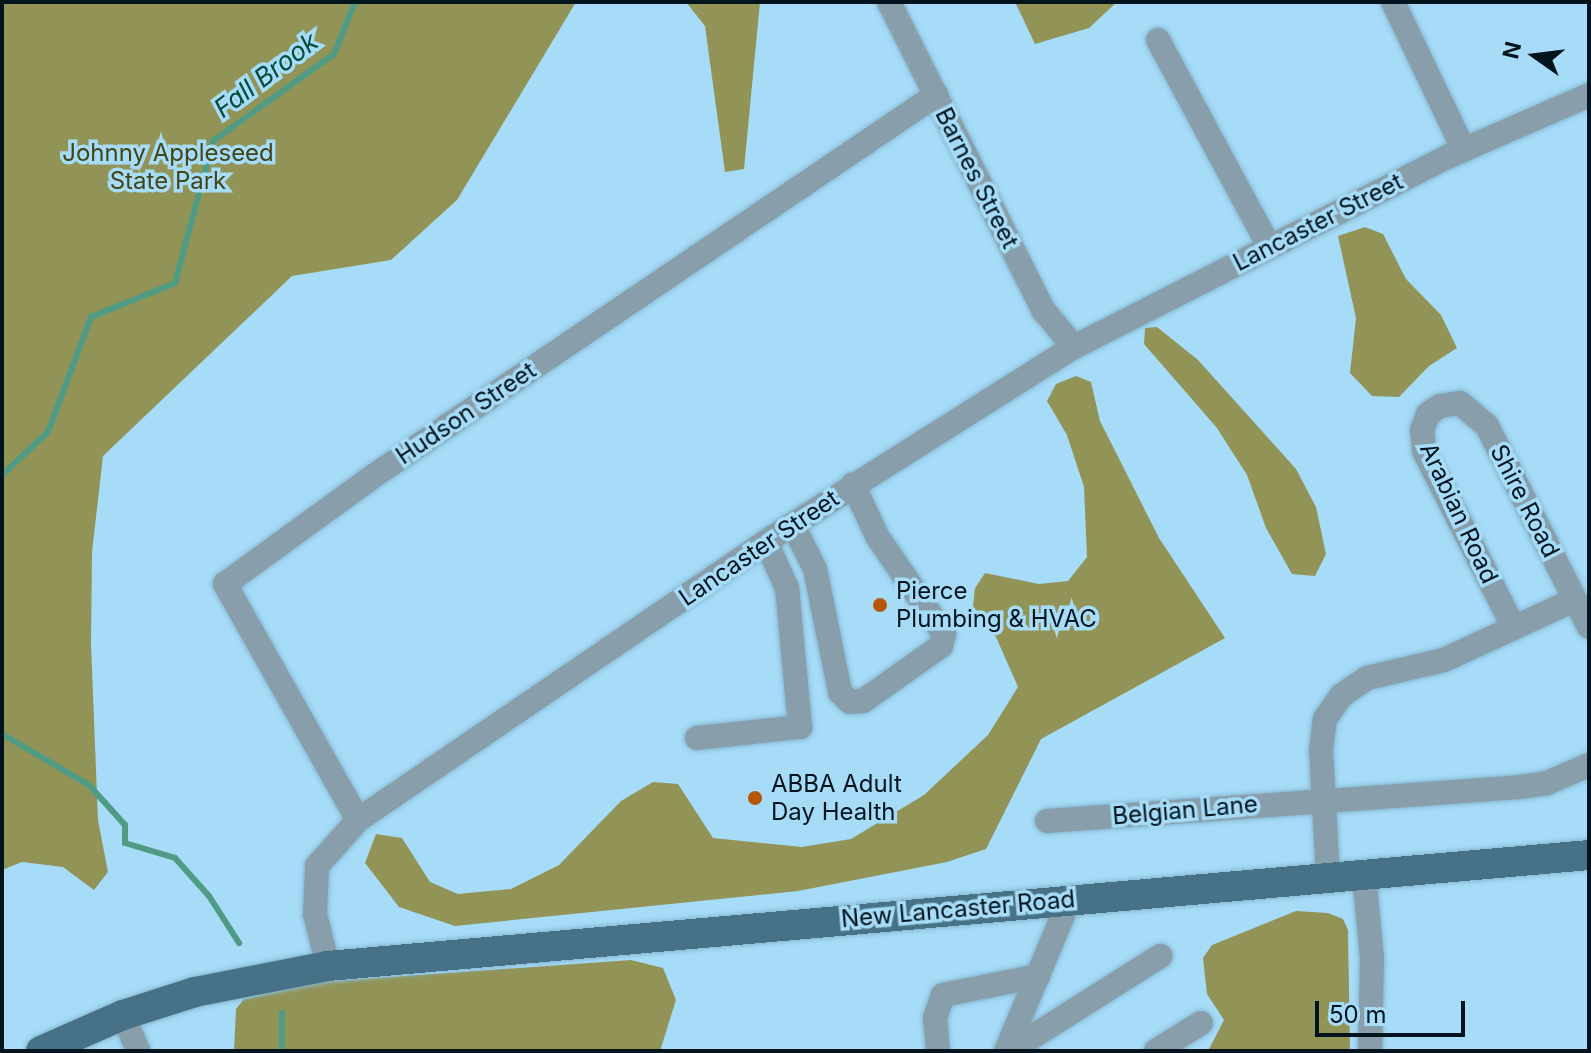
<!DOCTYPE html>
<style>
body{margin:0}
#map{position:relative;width:1591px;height:1053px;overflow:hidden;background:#a6dcf8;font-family:Inter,sans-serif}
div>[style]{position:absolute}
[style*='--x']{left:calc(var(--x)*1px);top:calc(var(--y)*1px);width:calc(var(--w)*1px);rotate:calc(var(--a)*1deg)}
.forest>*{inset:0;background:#919456}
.stream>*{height:6px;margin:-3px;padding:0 3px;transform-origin:3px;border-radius:3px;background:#4f9b84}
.roads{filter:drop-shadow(0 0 2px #88b8d1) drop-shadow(0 0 2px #88b8d1)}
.minor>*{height:24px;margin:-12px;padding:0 12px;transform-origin:12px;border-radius:12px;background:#889eaa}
.major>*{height:30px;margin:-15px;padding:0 15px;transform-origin:15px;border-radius:15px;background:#477186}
.dots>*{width:22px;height:22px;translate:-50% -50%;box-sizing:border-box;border:4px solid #a6dcf8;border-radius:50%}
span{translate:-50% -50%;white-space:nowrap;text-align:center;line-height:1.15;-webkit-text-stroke:7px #a6dcf8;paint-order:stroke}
.park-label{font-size:24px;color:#444515}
.street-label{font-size:24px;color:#01141e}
.poi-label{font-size:24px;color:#01141e}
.left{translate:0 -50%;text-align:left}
.water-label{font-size:26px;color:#064a39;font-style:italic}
.frame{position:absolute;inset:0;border:4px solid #01141e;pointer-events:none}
.north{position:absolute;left:1495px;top:16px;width:80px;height:80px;-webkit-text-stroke:6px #a6dcf8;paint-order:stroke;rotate:284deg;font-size:22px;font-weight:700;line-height:32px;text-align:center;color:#01141e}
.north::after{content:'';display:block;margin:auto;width:28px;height:36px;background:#01141e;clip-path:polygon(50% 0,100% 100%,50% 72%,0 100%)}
.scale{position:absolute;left:1315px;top:1001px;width:150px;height:36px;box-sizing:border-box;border:4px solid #01141e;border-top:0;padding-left:10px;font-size:24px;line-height:28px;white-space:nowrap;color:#01141e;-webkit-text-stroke:6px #a6dcf8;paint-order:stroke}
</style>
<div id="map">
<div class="forest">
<i style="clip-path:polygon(2px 2px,576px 2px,457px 200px,391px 260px,292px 276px,103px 456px,92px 552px,91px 644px,98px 820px,108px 872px,94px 890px,63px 867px,22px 862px,2px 870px)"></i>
<i style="clip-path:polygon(686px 2px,760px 2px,744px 169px,725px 172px,705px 26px)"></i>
<i style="clip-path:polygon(1015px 2px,1117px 2px,1089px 28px,1035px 44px)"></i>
<i style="clip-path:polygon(1365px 227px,1383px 234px,1406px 279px,1441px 315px,1457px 348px,1429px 366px,1399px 397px,1372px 396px,1350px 373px,1356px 318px,1338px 236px)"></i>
<i style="clip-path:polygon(1157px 327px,1198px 360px,1296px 469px,1316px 507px,1326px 554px,1315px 576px,1292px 574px,1266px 528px,1247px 475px,1217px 428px,1144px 344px,1145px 328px)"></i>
<i style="clip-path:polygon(1076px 376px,1091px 382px,1100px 421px,1159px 538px,1225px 638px,1041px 739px,986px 849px,947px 862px,798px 891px,455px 926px,399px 907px,365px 863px,376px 834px,402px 838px,430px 882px,458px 894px,511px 889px,559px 865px,621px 801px,653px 782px,678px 784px,713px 838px,802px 847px,851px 839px,924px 795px,988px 735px,1018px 687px,996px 637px,973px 606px,975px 588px,985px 573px,1039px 584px,1068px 581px,1087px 557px,1084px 487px,1067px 435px,1047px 401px,1056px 384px)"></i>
<i style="clip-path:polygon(1296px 911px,1328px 913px,1343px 919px,1348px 930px,1350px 1051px,1208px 1051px,1224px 1020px,1207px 994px,1203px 958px,1212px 945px)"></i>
<i style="clip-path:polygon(631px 960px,663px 968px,676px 1000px,660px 1051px,234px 1051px,236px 1009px,244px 999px,319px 982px)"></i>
</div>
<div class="stream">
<i style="--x:2;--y:475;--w:63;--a:-43.1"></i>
<i style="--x:48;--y:432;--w:123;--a:-69.5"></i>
<i style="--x:91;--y:317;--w:91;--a:-22"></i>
<i style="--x:175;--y:283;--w:147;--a:-75"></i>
<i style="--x:213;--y:141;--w:149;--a:-35.7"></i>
<i style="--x:334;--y:54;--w:56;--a:-68"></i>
<i style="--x:2;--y:734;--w:101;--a:30.4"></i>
<i style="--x:89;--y:785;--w:54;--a:48"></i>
<i style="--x:125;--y:825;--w:18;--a:90"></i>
<i style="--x:125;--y:843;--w:52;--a:16.7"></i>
<i style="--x:175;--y:858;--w:51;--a:48.2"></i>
<i style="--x:209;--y:896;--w:56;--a:57.4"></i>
<i style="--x:282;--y:1051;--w:38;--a:-90"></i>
</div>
<div class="roads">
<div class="minor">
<i style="--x:889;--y:2;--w:346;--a:63.4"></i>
<i style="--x:1044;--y:311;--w:47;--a:50.2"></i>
<i style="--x:1393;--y:2;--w:164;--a:64.4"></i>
<i style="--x:1158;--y:40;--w:234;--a:61.7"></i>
<i style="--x:793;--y:525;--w:49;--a:63.4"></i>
<i style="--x:815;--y:569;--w:126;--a:78.5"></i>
<i style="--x:840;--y:692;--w:14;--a:45"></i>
<i style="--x:850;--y:702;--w:13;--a:-4"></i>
<i style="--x:863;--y:701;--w:95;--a:-35.2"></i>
<i style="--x:941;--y:646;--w:12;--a:-76"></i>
<i style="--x:944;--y:634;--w:119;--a:-124.4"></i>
<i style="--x:877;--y:536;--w:57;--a:-114.8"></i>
<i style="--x:1512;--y:624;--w:194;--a:-117"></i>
<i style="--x:1424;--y:451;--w:21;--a:-95"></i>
<i style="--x:1422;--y:430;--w:17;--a:-69"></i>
<i style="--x:1428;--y:414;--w:14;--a:-34"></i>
<i style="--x:1440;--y:406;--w:20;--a:-9"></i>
<i style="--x:1460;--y:403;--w:35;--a:40"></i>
<i style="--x:1487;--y:426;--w:225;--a:63.1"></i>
<i style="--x:697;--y:738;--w:104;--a:-6.1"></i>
<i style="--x:800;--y:727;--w:140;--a:-95.3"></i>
<i style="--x:787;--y:588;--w:51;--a:-114.5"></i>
<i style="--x:358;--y:820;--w:271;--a:-119.4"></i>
<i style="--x:225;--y:584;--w:185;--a:-36"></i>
<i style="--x:375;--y:475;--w:678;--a:-34.11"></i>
<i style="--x:1047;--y:821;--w:474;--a:-4.1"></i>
<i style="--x:1520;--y:787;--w:27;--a:-8"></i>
<i style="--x:1547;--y:783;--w:46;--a:-23.2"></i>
<i style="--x:1364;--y:875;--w:83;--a:84.5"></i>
<i style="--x:1372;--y:958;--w:93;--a:91.2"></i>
<i style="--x:1328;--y:878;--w:128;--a:-93.1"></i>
<i style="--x:1321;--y:750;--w:31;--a:-83"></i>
<i style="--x:1325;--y:719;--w:29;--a:-55"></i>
<i style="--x:1342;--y:695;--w:30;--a:-34"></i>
<i style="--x:1367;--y:678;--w:79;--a:-13.2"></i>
<i style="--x:1444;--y:660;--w:143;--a:-24.8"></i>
<i style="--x:328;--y:966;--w:54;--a:-104"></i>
<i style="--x:315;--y:914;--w:48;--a:-87.6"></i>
<i style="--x:317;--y:866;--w:62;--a:-48.3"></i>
<i style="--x:358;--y:820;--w:502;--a:-34.29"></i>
<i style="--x:773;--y:537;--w:356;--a:-32.3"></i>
<i style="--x:1074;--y:347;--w:419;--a:-27"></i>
<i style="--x:1447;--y:157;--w:155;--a:-23.6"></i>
<i style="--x:123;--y:1015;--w:39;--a:67"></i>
<i style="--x:938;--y:1051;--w:33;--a:-95"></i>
<i style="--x:935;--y:1018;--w:24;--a:-71"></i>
<i style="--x:943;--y:995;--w:97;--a:-11.3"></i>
<i style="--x:1006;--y:1051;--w:165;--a:-67.2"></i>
<i style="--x:1010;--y:1051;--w:178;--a:-32.3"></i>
<i style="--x:1156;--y:1051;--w:53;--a:-31.9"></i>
</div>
<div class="major">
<i style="--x:41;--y:1051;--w:90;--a:-23.7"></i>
<i style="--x:123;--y:1015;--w:76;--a:-17.7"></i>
<i style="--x:195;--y:992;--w:136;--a:-11.1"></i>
<i style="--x:328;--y:966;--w:1266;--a:-5.03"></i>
</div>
</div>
<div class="dots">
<i style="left:880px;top:605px;background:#b55706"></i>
<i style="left:755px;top:798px;background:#b55706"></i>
</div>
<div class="park-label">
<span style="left:168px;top:167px">Johnny Appleseed<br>State Park</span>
</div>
<div class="street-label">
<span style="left:977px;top:178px;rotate:63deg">Barnes Street</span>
<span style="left:1318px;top:222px;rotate:-27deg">Lancaster Street</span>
<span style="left:466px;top:413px;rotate:-34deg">Hudson Street</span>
<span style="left:1525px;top:501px;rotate:63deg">Shire Road</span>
<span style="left:1459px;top:513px;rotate:65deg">Arabian Road</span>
<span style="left:759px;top:548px;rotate:-34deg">Lancaster Street</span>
<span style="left:1185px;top:810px;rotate:-5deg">Belgian Lane</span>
<span style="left:958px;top:909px;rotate:-5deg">New Lancaster Road</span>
</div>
<div class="poi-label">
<span class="left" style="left:896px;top:605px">Pierce<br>Plumbing &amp; HVAC</span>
<span class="left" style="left:771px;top:798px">ABBA Adult<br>Day Health</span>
</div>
<div class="water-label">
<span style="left:266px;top:75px;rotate:-37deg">Fall Brook</span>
</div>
<div class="frame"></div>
<div class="north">N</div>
<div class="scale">50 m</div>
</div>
